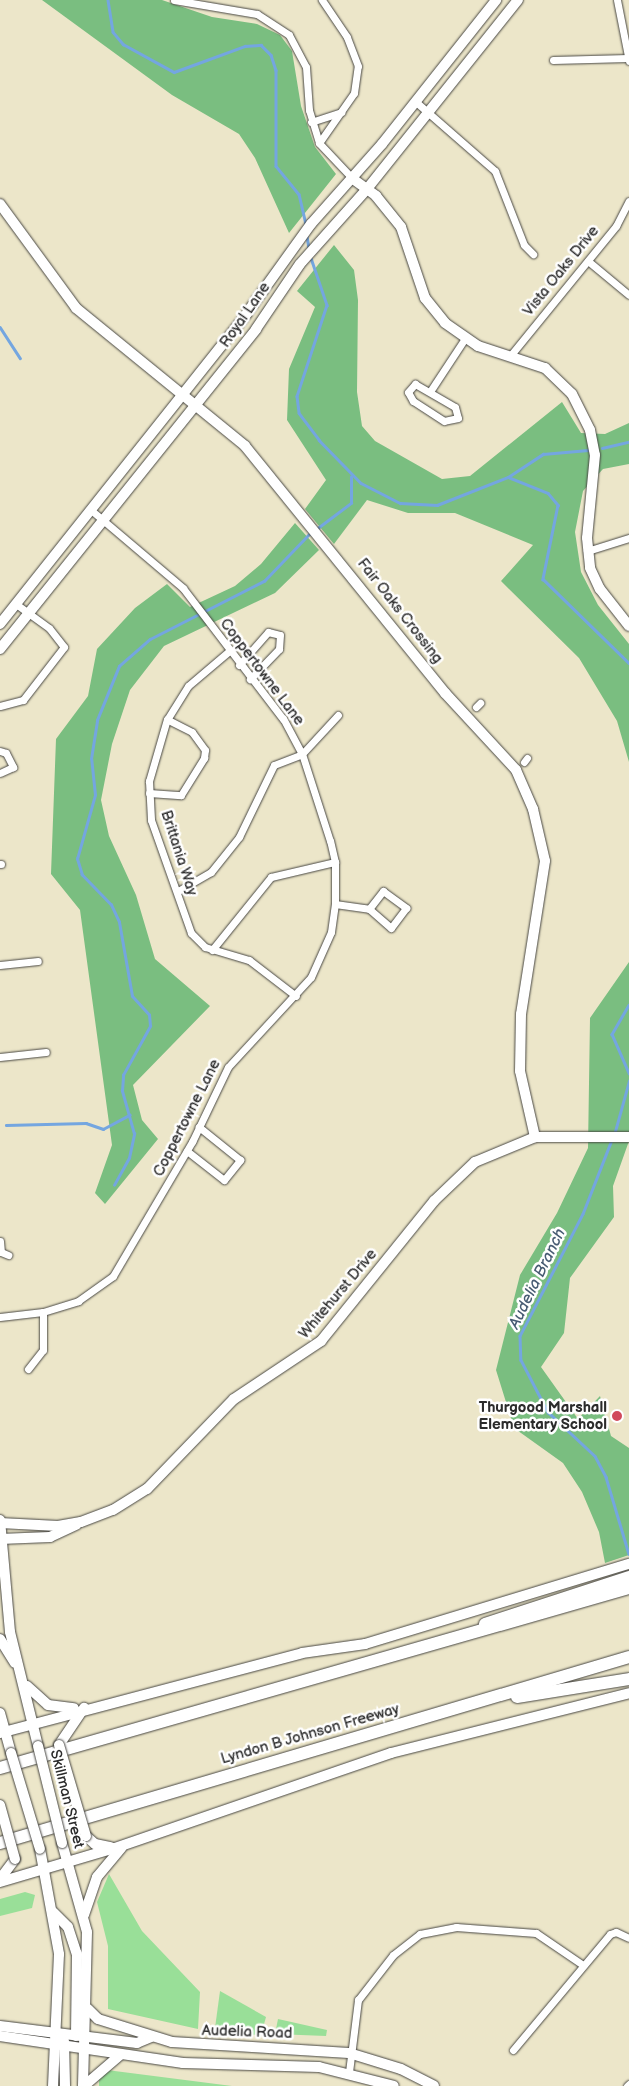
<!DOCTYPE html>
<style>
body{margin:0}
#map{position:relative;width:629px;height:2086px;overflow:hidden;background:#ece6c9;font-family:"Balsamiq Sans",sans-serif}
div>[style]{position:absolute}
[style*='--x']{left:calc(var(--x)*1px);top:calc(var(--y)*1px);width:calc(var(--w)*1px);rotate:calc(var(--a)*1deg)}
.green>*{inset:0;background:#99df98}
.forest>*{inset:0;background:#7abe80}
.stream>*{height:2.5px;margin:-1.25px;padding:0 1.25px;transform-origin:1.25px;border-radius:1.25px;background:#74a6e0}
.roads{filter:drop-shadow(0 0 1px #484743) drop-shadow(0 0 1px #484743)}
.street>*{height:7px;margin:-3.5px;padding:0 3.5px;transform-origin:3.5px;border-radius:3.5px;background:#fff}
.secondary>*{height:10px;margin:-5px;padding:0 5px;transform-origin:5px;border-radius:5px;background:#fff}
.highway>*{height:12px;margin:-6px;padding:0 6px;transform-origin:6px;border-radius:6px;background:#fff}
.bridges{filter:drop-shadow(0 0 1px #484743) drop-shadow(0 0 1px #484743)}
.secondary-bridge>*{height:10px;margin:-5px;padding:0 5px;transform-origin:5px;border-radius:5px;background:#fff}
.dots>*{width:14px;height:14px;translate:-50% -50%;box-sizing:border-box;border:2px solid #fff;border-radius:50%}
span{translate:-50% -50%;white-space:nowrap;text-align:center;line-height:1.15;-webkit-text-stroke:5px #fff;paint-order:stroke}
.street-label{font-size:15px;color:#2b2b2b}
.poi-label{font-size:15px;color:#2b2b2b;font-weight:700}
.right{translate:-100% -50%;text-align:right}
.water-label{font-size:16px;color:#485c73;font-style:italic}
</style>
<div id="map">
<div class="green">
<i style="clip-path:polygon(109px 1874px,142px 1931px,200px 1992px,198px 2029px,108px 2009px,108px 1946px,97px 1902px)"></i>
<i style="clip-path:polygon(25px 1892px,35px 1895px,32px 1908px,0 1916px,0 1899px)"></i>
<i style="clip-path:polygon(220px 1991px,266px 2017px,261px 2035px,226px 2034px,215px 2028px)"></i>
<i style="clip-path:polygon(278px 2019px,327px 2030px,326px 2036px,275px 2034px)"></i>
<i style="clip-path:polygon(99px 2069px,232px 2086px,99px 2086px)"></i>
</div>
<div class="forest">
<i style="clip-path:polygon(42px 0,162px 0,212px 17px,257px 24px,280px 35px,292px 51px,301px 106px,315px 147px,336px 174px,289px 233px,255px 158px,239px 134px,172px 95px)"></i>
<i style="clip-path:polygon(334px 245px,354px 270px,358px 300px,357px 392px,362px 426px,375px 441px,442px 479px,470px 476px,562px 402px,581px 433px,605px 434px,629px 423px,629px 464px,603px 469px,583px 491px,575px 532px,581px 572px,598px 605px,629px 644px,629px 762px,617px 721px,579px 658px,501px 581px,533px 545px,455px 513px,408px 513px,367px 500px,334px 544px,305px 509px,326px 480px,287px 420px,289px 369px,315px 307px,297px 291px)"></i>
<i style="clip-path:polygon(295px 523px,319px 550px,275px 593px,164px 646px,130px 690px,112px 744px,101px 800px,109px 836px,136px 895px,155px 959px,210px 1006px,133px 1085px,142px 1120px,158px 1139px,105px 1204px,95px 1193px,112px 1145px,80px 910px,51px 874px,56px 739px,88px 696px,97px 649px,135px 608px,167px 584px,190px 607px,235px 586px,261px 564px)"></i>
<i style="clip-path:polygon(629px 962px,629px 1141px,613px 1186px,614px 1217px,570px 1278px,564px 1333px,541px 1367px,578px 1419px,600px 1396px,611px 1436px,629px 1448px,629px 1555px,605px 1563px,599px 1532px,582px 1492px,563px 1463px,514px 1428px,496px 1370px,520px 1275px,557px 1213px,588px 1148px,590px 1018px)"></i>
</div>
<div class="stream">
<i style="--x:108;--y:0;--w:32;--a:81"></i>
<i style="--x:113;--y:32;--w:16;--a:50"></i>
<i style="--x:123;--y:44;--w:58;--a:28.8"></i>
<i style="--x:174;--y:72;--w:76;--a:-20.1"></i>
<i style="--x:245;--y:46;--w:16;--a:-4"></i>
<i style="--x:261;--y:45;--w:14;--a:45"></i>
<i style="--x:271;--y:55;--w:16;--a:72"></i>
<i style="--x:276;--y:70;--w:96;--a:90"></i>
<i style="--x:276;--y:166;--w:36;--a:51"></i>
<i style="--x:299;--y:194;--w:32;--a:77"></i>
<i style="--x:307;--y:236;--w:12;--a:81"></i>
<i style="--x:311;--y:258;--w:50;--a:71.2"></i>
<i style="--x:327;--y:305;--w:96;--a:108.2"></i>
<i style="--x:297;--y:396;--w:17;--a:83"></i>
<i style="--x:299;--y:413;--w:34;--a:53"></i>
<i style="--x:319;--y:440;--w:60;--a:45.7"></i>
<i style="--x:361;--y:483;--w:44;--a:27.1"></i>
<i style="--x:400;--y:503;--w:37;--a:3"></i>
<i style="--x:437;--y:505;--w:76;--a:-21.5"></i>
<i style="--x:508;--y:477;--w:43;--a:21.8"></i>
<i style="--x:548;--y:493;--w:16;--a:50"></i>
<i style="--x:558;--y:505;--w:76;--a:101.5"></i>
<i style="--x:543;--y:579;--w:120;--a:44.3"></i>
<i style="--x:0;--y:327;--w:37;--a:57"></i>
<i style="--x:602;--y:448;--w:28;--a:-13"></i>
<i style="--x:508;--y:477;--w:42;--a:-33.3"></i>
<i style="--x:543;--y:454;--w:45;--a:-5.1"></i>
<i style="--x:315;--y:530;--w:45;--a:-36.9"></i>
<i style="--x:351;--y:503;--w:26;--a:-90"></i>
<i style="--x:629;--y:1005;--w:34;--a:120"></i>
<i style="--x:612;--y:1034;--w:43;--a:66.4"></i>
<i style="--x:6;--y:1125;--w:80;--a:-1.4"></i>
<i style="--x:86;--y:1123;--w:18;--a:19"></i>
<i style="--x:103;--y:1129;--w:30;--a:-28"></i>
<i style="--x:614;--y:1135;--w:56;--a:-74.5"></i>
<i style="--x:612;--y:1140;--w:79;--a:111.4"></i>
<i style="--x:583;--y:1214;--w:137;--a:117.3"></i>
<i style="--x:520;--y:1336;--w:24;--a:88"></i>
<i style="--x:521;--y:1360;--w:59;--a:62.6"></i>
<i style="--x:548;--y:1412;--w:64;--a:43.1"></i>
<i style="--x:595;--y:1456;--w:24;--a:62"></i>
<i style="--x:606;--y:1477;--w:80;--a:73.4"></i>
<i style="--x:114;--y:1185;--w:31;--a:-61"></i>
<i style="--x:129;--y:1158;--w:25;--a:-78"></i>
<i style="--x:134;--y:1134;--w:45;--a:-105.6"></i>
<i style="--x:122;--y:1091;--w:16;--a:-86"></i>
<i style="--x:123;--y:1075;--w:56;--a:-61.1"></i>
<i style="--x:150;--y:1026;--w:11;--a:-95"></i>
<i style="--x:149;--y:1015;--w:25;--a:-132"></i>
<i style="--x:132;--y:996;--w:75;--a:-100"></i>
<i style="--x:119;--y:922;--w:19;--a:-115"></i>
<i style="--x:111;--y:905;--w:42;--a:-134"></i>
<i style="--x:82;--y:875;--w:17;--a:-107"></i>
<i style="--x:77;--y:859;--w:66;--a:-74.3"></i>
<i style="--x:95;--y:795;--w:36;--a:-96"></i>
<i style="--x:91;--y:759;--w:39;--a:-81"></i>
<i style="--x:97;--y:720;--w:58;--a:-67.8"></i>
<i style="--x:119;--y:666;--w:41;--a:-41.1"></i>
<i style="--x:150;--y:639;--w:128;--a:-27"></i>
<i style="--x:264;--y:581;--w:66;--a:-46.2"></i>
</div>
<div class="roads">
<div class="street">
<i style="--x:174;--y:0;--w:84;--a:9.6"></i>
<i style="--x:257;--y:14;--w:38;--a:33"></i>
<i style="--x:289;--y:35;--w:36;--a:62"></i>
<i style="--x:306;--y:67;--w:43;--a:86"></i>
<i style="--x:309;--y:110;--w:34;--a:73"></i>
<i style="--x:319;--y:143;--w:50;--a:46.6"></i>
<i style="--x:617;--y:0;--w:62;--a:78.9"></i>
<i style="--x:553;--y:60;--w:75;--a:-1.5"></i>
<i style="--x:416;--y:102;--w:105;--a:41.1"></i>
<i style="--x:495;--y:171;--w:79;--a:68.6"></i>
<i style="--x:524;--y:245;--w:13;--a:45"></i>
<i style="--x:311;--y:122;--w:32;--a:-18"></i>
<i style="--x:319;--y:143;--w:61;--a:-55"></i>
<i style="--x:354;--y:93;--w:27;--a:-82"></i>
<i style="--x:358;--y:66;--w:31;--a:-111"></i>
<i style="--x:347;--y:37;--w:45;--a:-124"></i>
<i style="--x:588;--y:261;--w:53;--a:39.7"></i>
<i style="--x:510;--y:356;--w:168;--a:-50.8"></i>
<i style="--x:616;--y:226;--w:28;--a:-63"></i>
<i style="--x:415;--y:384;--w:46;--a:29.9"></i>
<i style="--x:455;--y:407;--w:11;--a:75"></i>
<i style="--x:458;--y:418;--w:14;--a:168"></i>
<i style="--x:444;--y:421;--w:37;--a:-147"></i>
<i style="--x:413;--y:401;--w:10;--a:-119"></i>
<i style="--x:408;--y:392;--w:11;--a:-49"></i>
<i style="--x:431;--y:390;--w:60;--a:-56.6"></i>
<i style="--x:587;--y:551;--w:44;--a:-17.2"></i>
<i style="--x:228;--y:652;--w:52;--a:139.6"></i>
<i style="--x:188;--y:686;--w:39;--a:122"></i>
<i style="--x:167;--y:719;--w:65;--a:106.2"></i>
<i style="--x:149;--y:781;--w:39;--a:87"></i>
<i style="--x:151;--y:820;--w:120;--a:70.5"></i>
<i style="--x:191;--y:933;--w:20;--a:45"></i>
<i style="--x:205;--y:947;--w:46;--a:16.5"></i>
<i style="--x:249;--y:960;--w:59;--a:37.5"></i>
<i style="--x:239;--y:665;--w:44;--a:-48.7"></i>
<i style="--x:268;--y:632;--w:12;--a:14"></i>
<i style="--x:280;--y:635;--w:14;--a:94"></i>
<i style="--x:279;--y:649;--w:42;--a:134"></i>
<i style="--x:0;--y:706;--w:24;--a:-15"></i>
<i style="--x:23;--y:700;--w:67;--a:-52.3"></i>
<i style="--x:64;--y:647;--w:24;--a:-128"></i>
<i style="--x:49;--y:628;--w:41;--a:-144"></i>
<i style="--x:476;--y:707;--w:6;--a:-45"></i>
<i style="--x:0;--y:751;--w:6;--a:18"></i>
<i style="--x:6;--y:753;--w:16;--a:63"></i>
<i style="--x:13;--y:767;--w:14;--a:155"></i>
<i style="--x:524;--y:762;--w:5;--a:-53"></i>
<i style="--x:149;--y:793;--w:32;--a:4"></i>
<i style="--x:181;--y:795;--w:44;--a:-58.1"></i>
<i style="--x:204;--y:758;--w:8;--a:-83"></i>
<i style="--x:205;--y:750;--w:22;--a:-126"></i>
<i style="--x:192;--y:732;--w:28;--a:-153"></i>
<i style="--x:0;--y:864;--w:1;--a:0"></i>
<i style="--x:178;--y:891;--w:38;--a:-30"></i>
<i style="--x:211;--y:872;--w:45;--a:-51.3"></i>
<i style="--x:239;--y:837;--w:80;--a:-64.1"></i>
<i style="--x:274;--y:765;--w:30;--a:-21"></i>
<i style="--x:302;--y:754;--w:53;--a:-47.3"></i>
<i style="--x:335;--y:904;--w:34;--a:8"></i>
<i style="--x:369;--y:909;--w:23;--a:-52"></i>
<i style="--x:383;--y:891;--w:29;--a:36"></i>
<i style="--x:406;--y:908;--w:25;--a:127"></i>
<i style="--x:391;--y:928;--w:29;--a:-139"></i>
<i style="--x:212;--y:950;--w:94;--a:-51.1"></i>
<i style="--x:271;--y:877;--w:66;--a:-13.2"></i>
<i style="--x:0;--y:965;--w:38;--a:-6"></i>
<i style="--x:0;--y:1057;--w:46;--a:-6.2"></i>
<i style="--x:187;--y:1151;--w:47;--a:38.1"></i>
<i style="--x:224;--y:1180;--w:26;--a:-51"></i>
<i style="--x:240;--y:1160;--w:53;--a:-141.2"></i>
<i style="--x:0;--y:1241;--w:11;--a:85"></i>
<i style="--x:1;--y:1252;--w:8;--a:23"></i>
<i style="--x:0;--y:1317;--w:43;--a:-6.6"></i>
<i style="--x:43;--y:1312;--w:37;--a:-17"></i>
<i style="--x:78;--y:1301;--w:43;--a:-35.5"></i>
<i style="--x:113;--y:1276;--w:156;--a:-59.5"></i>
<i style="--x:192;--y:1142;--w:83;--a:-64.4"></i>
<i style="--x:228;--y:1067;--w:122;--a:-47.3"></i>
<i style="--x:311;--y:977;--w:49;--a:-66"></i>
<i style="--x:331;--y:932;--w:28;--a:-82"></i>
<i style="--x:335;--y:904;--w:42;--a:-90"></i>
<i style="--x:335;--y:862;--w:22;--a:-103"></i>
<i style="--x:330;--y:841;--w:91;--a:-107.8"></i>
<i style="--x:302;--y:754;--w:40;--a:-118"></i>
<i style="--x:283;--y:719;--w:165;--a:-127.4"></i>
<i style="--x:183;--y:588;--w:122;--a:-139.7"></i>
<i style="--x:28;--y:1369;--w:24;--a:-52"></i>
<i style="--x:43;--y:1350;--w:38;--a:-90"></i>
<i style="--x:513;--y:2050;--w:151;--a:-50.1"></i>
<i style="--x:610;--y:1934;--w:6;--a:-18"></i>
<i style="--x:616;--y:1932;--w:14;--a:25"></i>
<i style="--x:349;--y:2072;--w:73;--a:-82.9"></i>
<i style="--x:358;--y:2000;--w:57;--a:-52.1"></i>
<i style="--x:393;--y:1955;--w:34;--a:-38"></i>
<i style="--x:420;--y:1934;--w:37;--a:-11"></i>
<i style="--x:456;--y:1927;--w:80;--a:4.3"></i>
<i style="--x:536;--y:1933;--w:57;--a:34.2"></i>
<i style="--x:627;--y:2086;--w:3;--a:-45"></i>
</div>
<div class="secondary">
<i style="--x:353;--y:179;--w:29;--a:36"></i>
<i style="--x:376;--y:196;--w:40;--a:51"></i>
<i style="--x:401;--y:227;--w:75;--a:71.3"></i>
<i style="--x:425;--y:298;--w:32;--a:51"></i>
<i style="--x:445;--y:323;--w:40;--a:34.9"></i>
<i style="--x:478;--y:346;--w:71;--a:18.2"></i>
<i style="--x:545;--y:368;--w:37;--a:44"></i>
<i style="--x:572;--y:394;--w:40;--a:63.4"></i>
<i style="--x:590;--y:430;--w:25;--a:79"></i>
<i style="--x:595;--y:455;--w:83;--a:95.5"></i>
<i style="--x:587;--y:538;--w:30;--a:84"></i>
<i style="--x:590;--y:568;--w:23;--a:65"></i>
<i style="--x:600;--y:589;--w:47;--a:51.9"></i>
<i style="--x:0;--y:204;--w:129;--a:53.8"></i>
<i style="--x:76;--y:308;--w:218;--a:39.2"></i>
<i style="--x:245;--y:446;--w:318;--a:51"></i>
<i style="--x:445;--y:693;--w:105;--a:47.3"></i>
<i style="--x:516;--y:770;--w:43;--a:66.4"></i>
<i style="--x:533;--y:809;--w:53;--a:77"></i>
<i style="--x:545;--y:861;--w:155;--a:98.9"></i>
<i style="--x:521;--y:1014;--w:57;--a:91"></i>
<i style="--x:520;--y:1071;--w:68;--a:77.2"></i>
<i style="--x:0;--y:624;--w:397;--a:-51.5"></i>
<i style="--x:247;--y:313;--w:110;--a:-54.3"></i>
<i style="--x:311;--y:224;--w:107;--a:-48.4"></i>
<i style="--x:382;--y:144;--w:184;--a:-51.6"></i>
<i style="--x:0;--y:649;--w:410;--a:-51.3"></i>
<i style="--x:256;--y:329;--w:78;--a:-55.9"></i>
<i style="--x:300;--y:264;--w:101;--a:-48.2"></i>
<i style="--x:367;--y:189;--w:242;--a:-51.4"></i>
<i style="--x:0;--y:1520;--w:112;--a:84.9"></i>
<i style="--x:10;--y:1632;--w:117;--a:76.2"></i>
<i style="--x:0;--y:1523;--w:58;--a:3"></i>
<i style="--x:58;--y:1526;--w:23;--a:-10"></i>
<i style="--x:81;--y:1522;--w:34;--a:-21"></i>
<i style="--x:113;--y:1510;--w:40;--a:-32"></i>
<i style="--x:147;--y:1489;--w:125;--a:-46"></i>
<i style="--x:234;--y:1399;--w:105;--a:-33.7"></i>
<i style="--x:321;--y:1341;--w:180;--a:-51.1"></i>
<i style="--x:434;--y:1201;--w:57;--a:-43.6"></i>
<i style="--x:475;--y:1162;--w:65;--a:-22.6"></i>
<i style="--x:535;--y:1137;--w:94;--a:0"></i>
<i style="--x:0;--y:1539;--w:50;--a:-2.3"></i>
<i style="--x:50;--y:1537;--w:29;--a:-25"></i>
<i style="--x:0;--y:1639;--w:28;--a:58"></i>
<i style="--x:27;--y:1686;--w:28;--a:42"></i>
<i style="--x:48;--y:1705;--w:26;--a:7"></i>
<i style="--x:0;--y:1713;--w:41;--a:74.6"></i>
<i style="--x:0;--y:1733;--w:312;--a:-14.8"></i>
<i style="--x:302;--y:1653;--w:64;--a:-8.1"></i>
<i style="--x:365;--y:1644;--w:276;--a:-16.9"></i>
<i style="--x:59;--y:1745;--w:45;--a:-56"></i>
<i style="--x:86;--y:1836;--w:12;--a:42"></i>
<i style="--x:95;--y:1844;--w:16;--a:11"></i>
<i style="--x:62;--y:1843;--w:92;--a:74.3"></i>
<i style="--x:87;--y:1932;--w:154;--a:91.5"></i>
<i style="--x:40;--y:1849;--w:107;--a:79.7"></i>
<i style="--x:59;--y:1954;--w:132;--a:92.6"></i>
<i style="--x:0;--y:1879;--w:25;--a:-53"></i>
<i style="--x:0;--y:1882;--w:120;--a:-16.5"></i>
<i style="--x:115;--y:1848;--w:292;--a:-19"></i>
<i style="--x:391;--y:1753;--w:245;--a:-14.1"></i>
<i style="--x:53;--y:1912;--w:21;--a:45"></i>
<i style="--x:68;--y:1927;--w:28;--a:72"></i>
<i style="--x:77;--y:1954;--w:82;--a:90.7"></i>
<i style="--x:84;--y:1915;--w:40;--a:-71.1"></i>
<i style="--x:97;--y:1877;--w:38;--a:-50"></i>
<i style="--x:88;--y:2009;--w:14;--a:45"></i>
<i style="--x:98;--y:2019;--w:77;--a:17.3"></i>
<i style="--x:172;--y:2042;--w:177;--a:3.6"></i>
<i style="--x:349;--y:2053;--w:54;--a:17.1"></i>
<i style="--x:401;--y:2069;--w:37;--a:27"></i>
<i style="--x:0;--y:2026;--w:138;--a:7.1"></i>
<i style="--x:137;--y:2043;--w:15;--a:-23"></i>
<i style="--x:0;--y:2036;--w:185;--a:8.4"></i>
<i style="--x:183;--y:2063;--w:136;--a:1.7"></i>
<i style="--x:319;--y:2067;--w:77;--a:14.2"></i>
<i style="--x:64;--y:2041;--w:45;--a:88.7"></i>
<i style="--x:84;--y:2086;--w:48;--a:-40.7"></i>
</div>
<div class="highway">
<i style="--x:485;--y:1624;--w:151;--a:-18.1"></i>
<i style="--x:517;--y:1697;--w:113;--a:-9.1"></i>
<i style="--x:0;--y:1768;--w:654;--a:-15.97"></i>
<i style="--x:0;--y:1843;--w:656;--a:-16.47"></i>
</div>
</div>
<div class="bridges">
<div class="secondary-bridge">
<i style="--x:59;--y:1745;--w:95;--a:73.5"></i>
<i style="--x:38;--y:1746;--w:100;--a:76.1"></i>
<i style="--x:11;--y:1753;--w:100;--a:73.2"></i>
<i style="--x:0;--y:1805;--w:56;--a:74.5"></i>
</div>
</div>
<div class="dots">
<i style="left:617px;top:1416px;background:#d1495b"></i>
</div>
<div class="street-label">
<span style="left:561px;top:271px;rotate:-51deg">Vista Oaks Drive</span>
<span style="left:245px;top:315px;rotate:-55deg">Royal Lane</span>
<span style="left:400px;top:611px;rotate:52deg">Fair Oaks Crossing</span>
<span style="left:262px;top:672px;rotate:53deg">Coppertowne Lane</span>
<span style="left:179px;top:853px;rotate:72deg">Brittania Way</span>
<span style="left:187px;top:1118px;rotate:-63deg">Coppertowne Lane</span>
<span style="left:338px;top:1294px;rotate:-50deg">Whitehurst Drive</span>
<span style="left:310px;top:1734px;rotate:-16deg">Lyndon B Johnson Freeway</span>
<span style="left:67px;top:1799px;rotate:76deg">Skillman Street</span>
<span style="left:247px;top:2032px;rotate:2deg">Audelia Road</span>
</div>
<div class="poi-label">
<span class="right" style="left:607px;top:1416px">Thurgood Marshall<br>Elementary School</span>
</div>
<div class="water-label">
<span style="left:538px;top:1279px;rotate:-64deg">Audelia Branch</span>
</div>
</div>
